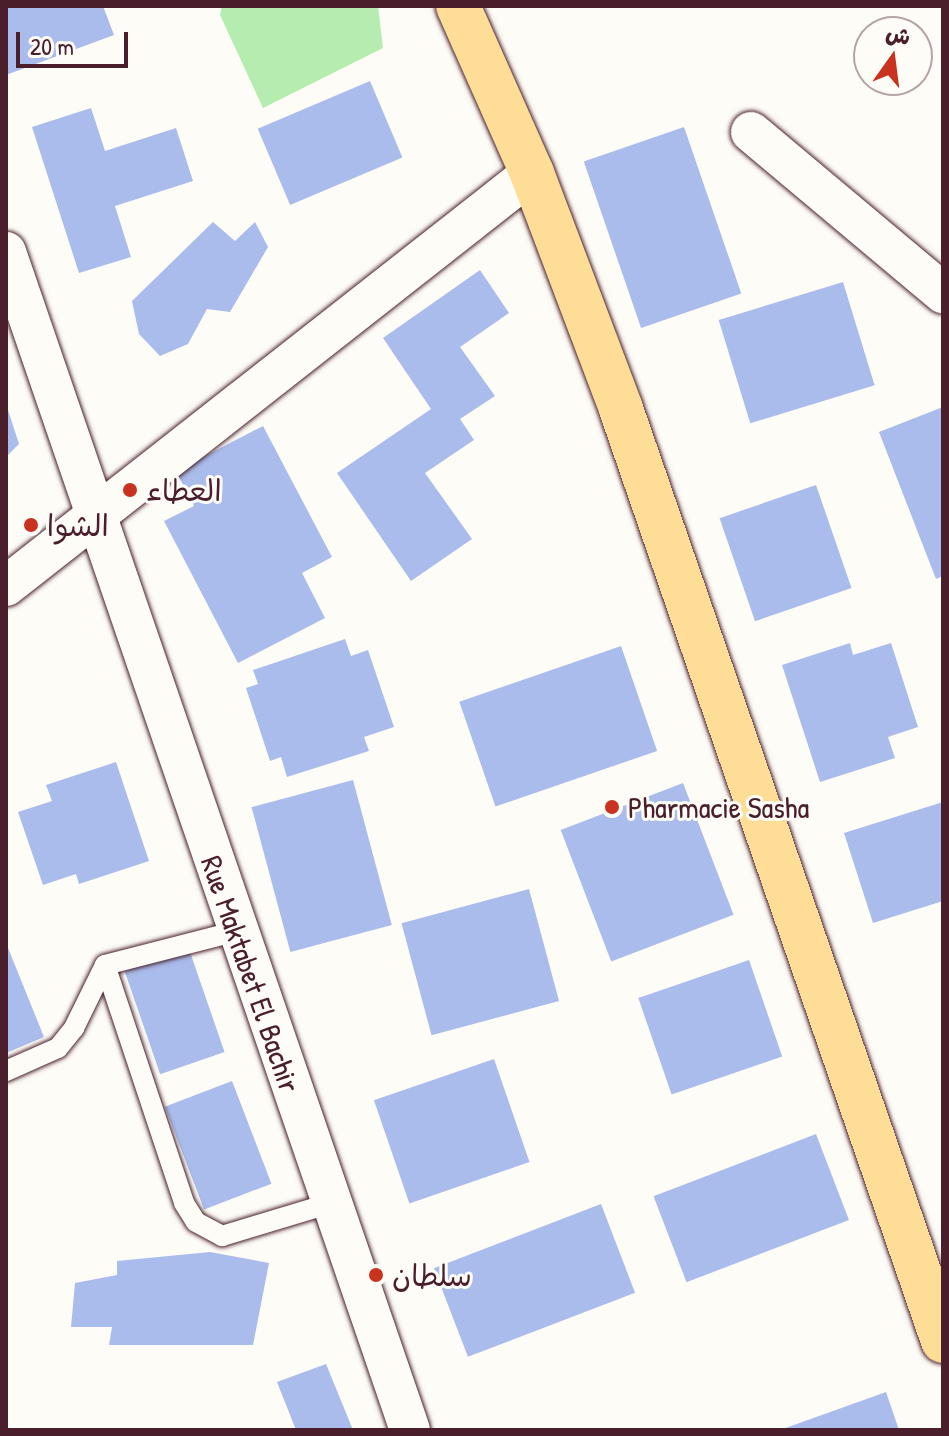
<!DOCTYPE html>
<meta charset="utf-8">
<style>
body{margin:0}
#map{position:relative;width:949px;height:1436px;overflow:hidden;background:#fdfcf7;font-family:"Patrick Hand","Playpen Sans Arabic",sans-serif}
div>[style]{position:absolute}
[style*='--x']{left:calc(var(--x)*1px);top:calc(var(--y)*1px);width:calc(var(--w)*1px);rotate:calc(var(--a)*1deg)}
.green>*{inset:0;background:#b5ecaf}
.building>*{inset:0;background:#a9bceb;transform-origin:0 0}
.roads{filter:drop-shadow(0 0 2px #4a1f2b) drop-shadow(0 0 2px #4a1f2b)}
.service>*{height:20px;margin:-10px;padding:0 10px;transform-origin:10px;border-radius:10px;background:#fdfcf7}
.minor>*{height:40px;margin:-20px;padding:0 20px;transform-origin:20px;border-radius:20px;background:#fdfcf7}
.primary>*{height:44px;margin:-22px;padding:0 22px;transform-origin:22px;border-radius:22px;background:#fedd96}
.dots>*{width:22px;height:22px;translate:-50% -50%;box-sizing:border-box;border:4px solid #fdfcf7;border-radius:50%}
span{translate:-50% -50%;white-space:nowrap;text-align:center;line-height:1.15;-webkit-text-stroke:6px #fdfcf7;paint-order:stroke}
.poi-label{font-size:30px;color:#4a1f2b}
.left{translate:0 -50%;text-align:left}
.street-label{font-size:30px;color:#4a1f2b}
.frame{position:absolute;inset:0;border:8px solid #4a1f2b;pointer-events:none}
.north{position:absolute;left:853px;top:16px;width:80px;height:80px;box-sizing:border-box;background:#fdfcf7;border:2px solid #b5a4a5;border-radius:50%;rotate:14deg;font-size:22px;font-weight:700;line-height:32px;text-align:center;color:#4a1f2b}
.north::after{content:'';display:block;margin:auto;width:28px;height:36px;background:#c8321e;clip-path:polygon(50% 0,100% 100%,50% 72%,0 100%)}
.scale{position:absolute;left:16px;top:32px;width:112px;height:36px;box-sizing:border-box;border:4px solid #4a1f2b;border-top:0;padding-left:10px;font-size:24px;line-height:28px;white-space:nowrap;color:#4a1f2b;-webkit-text-stroke:6px #fdfcf7;paint-order:stroke}
</style>
<div id="map">
<div class="green">
<i style="clip-path:polygon(222px 6px,378px 6px,383px 48px,263px 108px,220px 15px)"></i>
</div>
<div class="building">
<i style="clip-path:polygon(6px 6px,103px 6px,114px 35px,6px 75px)"></i>
<i style="left:370px;top:81px;width:83px;height:122px;rotate:67deg"></i>
<i style="clip-path:polygon(91px 108px,105px 151px,176px 128px,193px 181px,115px 206px,131px 257px,79px 273px,32px 127px)"></i>
<i style="left:684px;top:127px;width:176px;height:106px;rotate:71deg"></i>
<i style="clip-path:polygon(213px 222px,235px 241px,255px 222px,268px 247px,230px 312px,207px 309px,188px 344px,160px 356px,139px 334px,132px 301px)"></i>
<i style="clip-path:polygon(480px 270px,509px 313px,460px 347px,495px 396px,460px 419px,474px 440px,425px 473px,472px 539px,411px 581px,337px 473px,431px 409px,383px 338px)"></i>
<i style="left:843px;top:282px;width:108px;height:130px;rotate:73deg"></i>
<i style="clip-path:polygon(6px 404px,19px 444px,6px 457px)"></i>
<i style="clip-path:polygon(943px 407px,943px 576px,936px 579px,879px 432px)"></i>
<i style="clip-path:polygon(263px 426px,332px 557px,302px 573px,325px 618px,238px 663px,164px 521px,194px 506px,176px 471px)"></i>
<i style="left:816px;top:485px;width:109px;height:102px;rotate:71deg"></i>
<i style="clip-path:polygon(345px 639px,351px 656px,368px 650px,394px 727px,364px 737px,369px 751px,287px 777px,281px 757px,270px 761px,246px 688px,258px 684px,253px 670px)"></i>
<i style="clip-path:polygon(850px 643px,853px 655px,891px 643px,918px 727px,888px 737px,895px 758px,820px 782px,782px 665px)"></i>
<i style="left:621px;top:646px;width:111px;height:171px;rotate:71deg"></i>
<i style="clip-path:polygon(116px 762px,149px 861px,79px 884px,76px 874px,43px 885px,18px 812px,52px 801px,46px 785px)"></i>
<i style="left:353px;top:780px;width:150px;height:105px;rotate:75deg"></i>
<i style="left:683px;top:783px;width:141px;height:131px;rotate:69deg"></i>
<i style="clip-path:polygon(943px 802px,943px 901px,873px 923px,844px 833px)"></i>
<i style="left:529px;top:889px;width:116px;height:132px;rotate:75deg"></i>
<i style="clip-path:polygon(6px 943px,44px 1037px,6px 1053px)"></i>
<i style="left:189px;top:949px;width:109px;height:68px;rotate:71deg"></i>
<i style="left:749px;top:960px;width:102px;height:117px;rotate:71deg"></i>
<i style="left:494px;top:1059px;width:109px;height:127px;rotate:71deg"></i>
<i style="left:232px;top:1081px;width:110px;height:72px;rotate:69deg"></i>
<i style="left:816px;top:1134px;width:92px;height:174px;rotate:69deg"></i>
<i style="left:601px;top:1204px;width:95px;height:179px;rotate:69deg"></i>
<i style="clip-path:polygon(210px 1252px,269px 1263px,253px 1345px,109px 1345px,112px 1327px,71px 1327px,75px 1283px,117px 1275px,117px 1261px)"></i>
<i style="clip-path:polygon(326px 1364px,353px 1430px,296px 1430px,277px 1382px)"></i>
<i style="clip-path:polygon(886px 1392px,899px 1430px,780px 1430px)"></i>
</div>
<div class="roads">
<div class="service">
<i style="--x:105;--y:965;--w:251;--a:71.6"></i>
<i style="--x:184;--y:1203;--w:22;--a:58"></i>
<i style="--x:196;--y:1222;--w:30;--a:28"></i>
<i style="--x:222;--y:1236;--w:114;--a:-16.8"></i>
<i style="--x:6;--y:1071;--w:57;--a:-23.9"></i>
<i style="--x:58;--y:1048;--w:26;--a:-51"></i>
<i style="--x:74;--y:1028;--w:70;--a:-63.8"></i>
<i style="--x:105;--y:965;--w:136;--a:-14.4"></i>
</div>
<div class="minor">
<i style="--x:751;--y:132;--w:251;--a:40"></i>
<i style="--x:6;--y:252;--w:1245;--a:71.07"></i>
<i style="--x:6;--y:586;--w:669;--a:-38.14"></i>
</div>
<div class="primary">
<i style="--x:458;--y:6;--w:183;--a:66.1"></i>
<i style="--x:532;--y:173;--w:252;--a:69.3"></i>
<i style="--x:621;--y:409;--w:986;--a:70.94"></i>
</div>
</div>
<div class="dots">
<i style="left:130px;top:490px;background:#c8321e"></i>
<i style="left:31px;top:525px;background:#c8321e"></i>
<i style="left:612px;top:807px;background:#c8321e"></i>
<i style="left:376px;top:1275px;background:#c8321e"></i>
</div>
<div class="poi-label">
<span class="left" style="left:146px;top:490px">العطاء</span>
<span class="left" style="left:47px;top:525px">الشوا</span>
<span class="left" style="left:628px;top:807px">Pharmacie Sasha</span>
<span class="left" style="left:392px;top:1275px">سلطان</span>
</div>
<div class="street-label">
<span style="left:251px;top:974px;rotate:71deg">Rue Maktabet El Bachir</span>
</div>
<div class="frame"></div>
<div class="north">ش</div>
<div class="scale">20 m</div>
</div>
